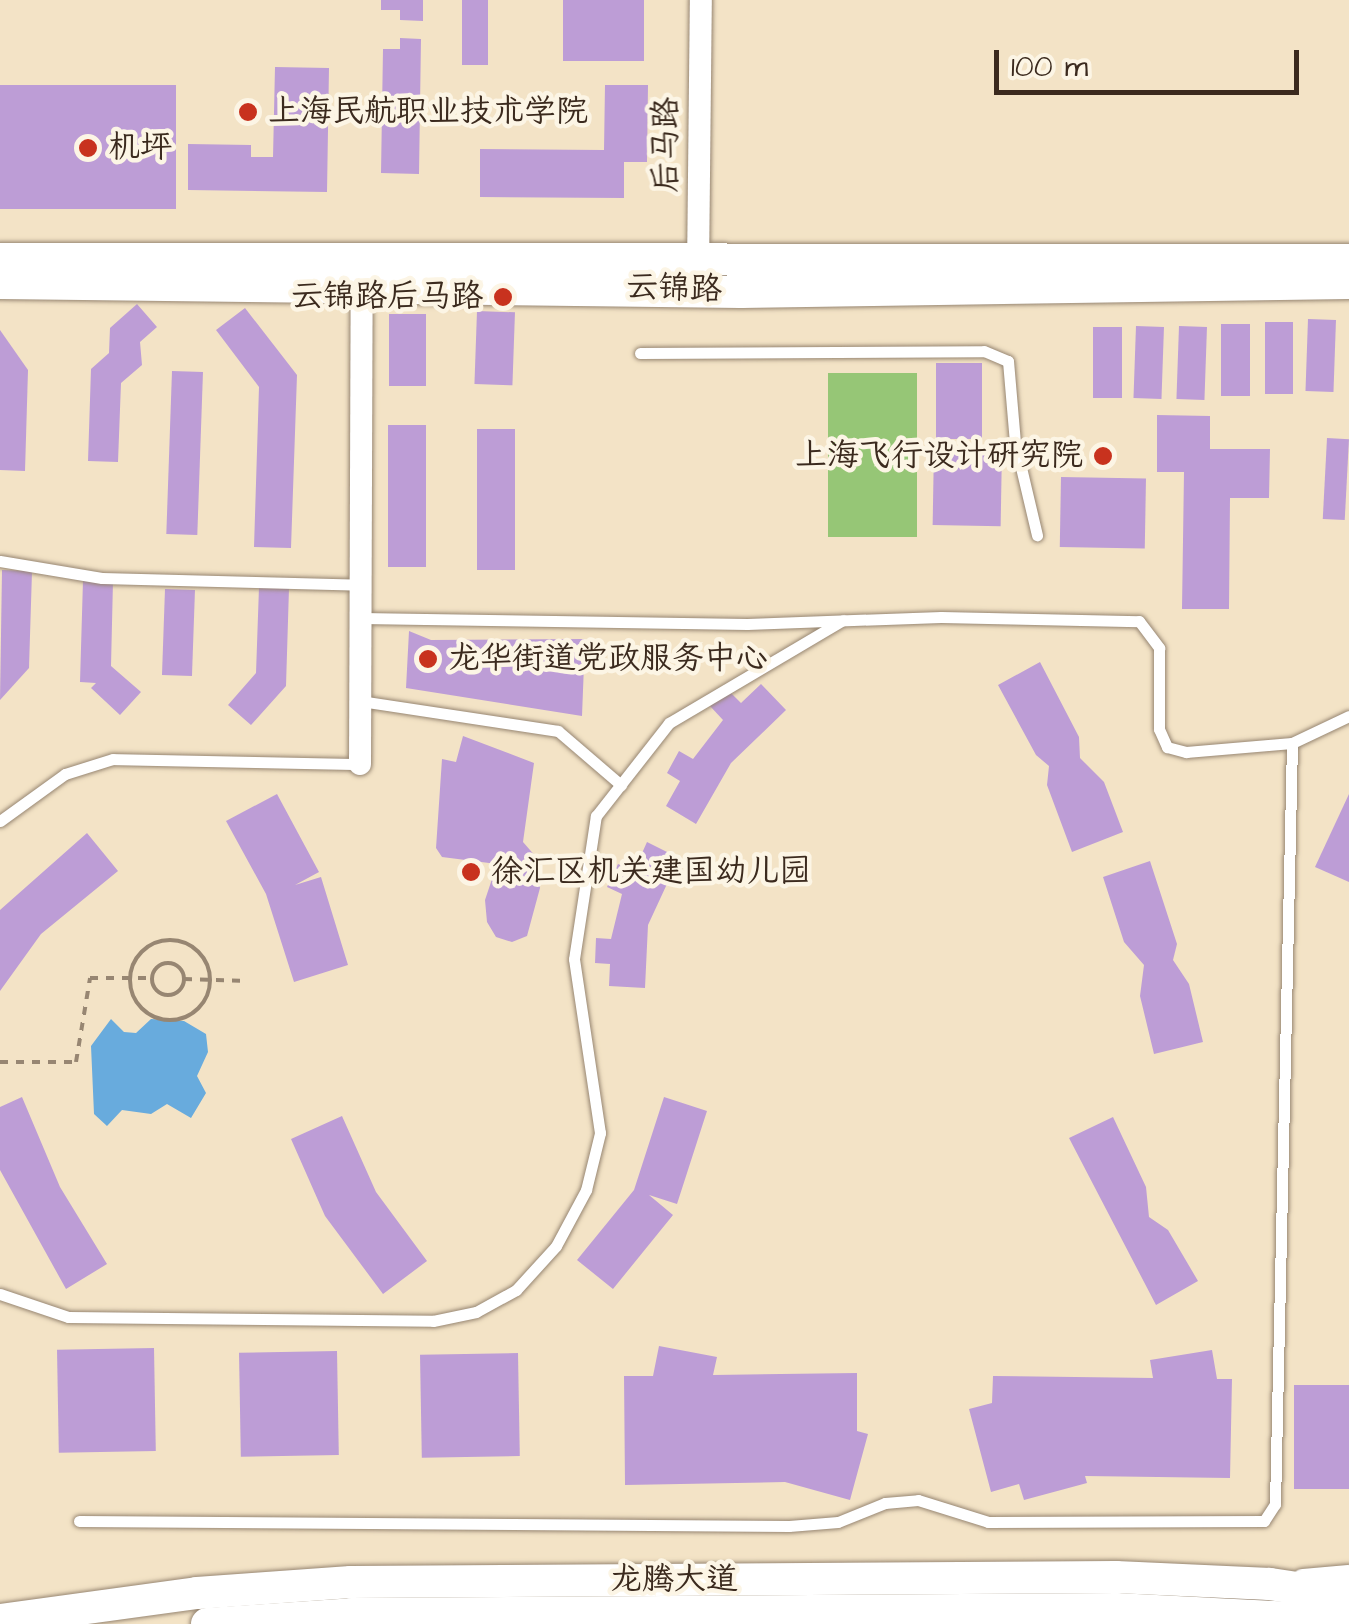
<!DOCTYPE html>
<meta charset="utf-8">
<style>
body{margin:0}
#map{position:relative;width:1349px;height:1624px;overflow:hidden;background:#f3e3c6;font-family:"Architects Daughter","LXGW WenKai TC",sans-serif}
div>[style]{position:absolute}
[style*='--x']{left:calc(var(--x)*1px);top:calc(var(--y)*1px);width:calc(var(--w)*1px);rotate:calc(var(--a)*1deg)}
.green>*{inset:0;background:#96c676;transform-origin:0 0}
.water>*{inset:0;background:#68abdd}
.building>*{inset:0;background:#bd9dd6;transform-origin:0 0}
.path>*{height:4px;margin-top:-2px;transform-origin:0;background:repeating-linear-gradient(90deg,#978672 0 8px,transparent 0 16px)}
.path>.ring{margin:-2px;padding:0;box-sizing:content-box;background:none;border:4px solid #978672;border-radius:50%}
.roads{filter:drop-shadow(0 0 2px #978672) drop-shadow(0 0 2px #978672)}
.service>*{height:11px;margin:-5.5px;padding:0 5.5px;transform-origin:5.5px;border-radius:5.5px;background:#fff}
.minor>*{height:22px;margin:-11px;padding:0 11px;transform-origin:11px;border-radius:11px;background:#fff}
.secondary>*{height:32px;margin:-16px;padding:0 16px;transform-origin:16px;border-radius:16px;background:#fff}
.dots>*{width:28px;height:28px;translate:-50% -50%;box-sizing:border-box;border:5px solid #fcf5e5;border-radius:50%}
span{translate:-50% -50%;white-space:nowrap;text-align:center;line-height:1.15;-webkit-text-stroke:9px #fcf5e5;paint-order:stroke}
.poi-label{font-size:32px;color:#3b2a1e}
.left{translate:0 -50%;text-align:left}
.right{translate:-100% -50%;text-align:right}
.street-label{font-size:32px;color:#3b2a1e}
.scale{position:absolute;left:994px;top:50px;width:305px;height:45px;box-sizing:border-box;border:5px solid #3b2a1e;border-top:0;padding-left:12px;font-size:30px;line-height:35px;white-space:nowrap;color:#3b2a1e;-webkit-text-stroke:8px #fcf5e5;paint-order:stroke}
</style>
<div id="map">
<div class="green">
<i style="left:917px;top:373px;width:164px;height:89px;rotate:90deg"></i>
</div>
<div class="water">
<i style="clip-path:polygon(111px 1019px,124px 1032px,136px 1033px,151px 1019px,184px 1021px,206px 1034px,208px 1052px,197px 1076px,206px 1093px,191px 1118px,167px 1104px,151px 1114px,122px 1110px,107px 1126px,94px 1114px,91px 1046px)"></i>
</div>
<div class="building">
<i style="clip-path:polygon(381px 0,423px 0,423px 21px,400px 20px,400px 10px,381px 10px)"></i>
<i style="left:462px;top:0;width:26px;height:65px"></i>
<i style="left:563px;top:0;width:81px;height:61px"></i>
<i style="clip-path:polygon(400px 38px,421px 39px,419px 174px,381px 173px,383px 49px,400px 49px)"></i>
<i style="clip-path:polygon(275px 67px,329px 68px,327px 192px,188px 190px,188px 144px,251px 145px,251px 157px,273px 157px)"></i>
<i style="left:176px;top:85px;width:124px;height:176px;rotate:90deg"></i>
<i style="clip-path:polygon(605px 85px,648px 85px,647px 162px,624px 162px,624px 198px,480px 197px,480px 149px,604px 150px)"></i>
<i style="clip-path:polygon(137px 304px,157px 327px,140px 342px,142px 365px,121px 383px,118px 462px,88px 461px,91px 369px,109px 353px,110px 328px)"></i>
<i style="clip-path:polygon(245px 308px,297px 375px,291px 548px,254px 547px,259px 387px,216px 330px)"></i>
<i style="left:477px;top:311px;width:38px;height:73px;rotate:2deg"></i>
<i style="left:389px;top:314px;width:37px;height:72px"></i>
<i style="left:1308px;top:319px;width:28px;height:72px;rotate:2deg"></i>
<i style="left:1265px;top:322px;width:28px;height:72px"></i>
<i style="left:1221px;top:324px;width:29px;height:72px"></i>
<i style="left:1136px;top:326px;width:28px;height:72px;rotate:2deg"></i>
<i style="left:1179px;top:326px;width:28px;height:73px;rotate:2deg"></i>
<i style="left:1093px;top:327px;width:29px;height:71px"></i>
<i style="clip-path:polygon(0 330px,28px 370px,25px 471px,0 470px)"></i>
<i style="left:936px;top:363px;width:46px;height:76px"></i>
<i style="left:172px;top:371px;width:31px;height:163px;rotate:2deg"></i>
<i style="clip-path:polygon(1157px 415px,1210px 416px,1210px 449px,1270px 449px,1269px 498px,1230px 498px,1229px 609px,1182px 609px,1184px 472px,1157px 472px)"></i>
<i style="left:388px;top:425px;width:38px;height:142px"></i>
<i style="left:477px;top:429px;width:38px;height:141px"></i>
<i style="left:1327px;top:438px;width:22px;height:81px;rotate:3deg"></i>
<i style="left:934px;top:447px;width:68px;height:78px;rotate:1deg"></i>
<i style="left:1061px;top:477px;width:85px;height:70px;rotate:1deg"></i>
<i style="clip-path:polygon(2px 570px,32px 571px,29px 668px,0 700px)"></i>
<i style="clip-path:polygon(83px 580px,113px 581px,111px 666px,141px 692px,120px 715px,91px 688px,96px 683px,80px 682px)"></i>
<i style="clip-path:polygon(259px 587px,289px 588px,286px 686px,251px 725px,228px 705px,256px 673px)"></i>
<i style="left:165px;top:589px;width:30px;height:86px;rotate:2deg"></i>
<i style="clip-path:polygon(409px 631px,431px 640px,585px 639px,582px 716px,406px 688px)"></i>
<i style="clip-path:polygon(1040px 662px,1079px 737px,1080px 758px,1104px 782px,1123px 832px,1072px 852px,1047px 785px,1049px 766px,1036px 755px,998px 685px)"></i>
<i style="clip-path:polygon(761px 684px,786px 710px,731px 763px,696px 824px,666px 806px,680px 781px,667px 773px,679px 751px,693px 759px,723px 720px,710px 706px,727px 689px,741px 703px)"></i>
<i style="clip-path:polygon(463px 736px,534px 763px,523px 842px,537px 858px,540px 888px,527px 936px,512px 942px,496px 937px,487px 922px,485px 900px,497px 864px,442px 857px,436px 848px,442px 759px,456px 762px)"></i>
<i style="clip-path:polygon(277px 794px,319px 872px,295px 885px,321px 877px,348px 965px,294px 982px,266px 894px,226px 821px)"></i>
<i style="clip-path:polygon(1349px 794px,1349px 882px,1315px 867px)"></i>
<i style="clip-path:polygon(87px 833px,118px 871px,41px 934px,0 991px,0 910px)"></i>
<i style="clip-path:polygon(647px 842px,679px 858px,648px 925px,645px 988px,609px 986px,610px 964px,595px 963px,596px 938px,611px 939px,622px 894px,607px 887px,618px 864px,634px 871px)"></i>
<i style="clip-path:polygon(1150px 861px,1177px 944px,1173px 960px,1189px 984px,1203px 1042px,1154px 1054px,1140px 996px,1144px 965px,1124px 942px,1103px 877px)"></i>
<i style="clip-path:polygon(22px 1097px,60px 1187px,107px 1264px,66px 1289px,0 1170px,0 1107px)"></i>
<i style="clip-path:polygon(664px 1097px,707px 1111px,677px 1204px,649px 1195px,673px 1215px,613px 1289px,577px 1260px,634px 1190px)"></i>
<i style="clip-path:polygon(342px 1116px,376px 1192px,427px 1261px,383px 1294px,325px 1216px,291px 1139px)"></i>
<i style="clip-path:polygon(1113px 1117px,1146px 1187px,1149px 1217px,1168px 1230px,1198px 1281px,1156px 1305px,1069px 1138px)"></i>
<i style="clip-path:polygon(659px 1346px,717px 1357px,713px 1375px,857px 1373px,857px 1431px,868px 1434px,850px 1500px,785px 1482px,625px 1485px,624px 1376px,653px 1376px)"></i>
<i style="left:154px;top:1348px;width:103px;height:97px;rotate:89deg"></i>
<i style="clip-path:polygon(1212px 1350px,1217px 1379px,1232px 1379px,1230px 1478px,1085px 1476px,1087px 1483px,1024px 1500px,1019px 1484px,991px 1492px,969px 1409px,992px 1403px,993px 1376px,1153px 1378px,1150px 1360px)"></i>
<i style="left:337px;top:1351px;width:104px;height:98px;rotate:89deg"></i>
<i style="left:518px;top:1353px;width:103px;height:98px;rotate:89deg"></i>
<i style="left:1294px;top:1385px;width:55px;height:104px"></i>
</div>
<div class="path">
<i class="ring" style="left:130px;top:940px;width:76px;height:76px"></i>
<i class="ring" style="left:152px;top:963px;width:28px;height:28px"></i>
<i style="--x:184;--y:979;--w:64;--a:1.8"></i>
<i style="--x:0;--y:1062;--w:76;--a:0"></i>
<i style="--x:76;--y:1062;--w:85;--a:-80.5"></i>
<i style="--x:90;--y:978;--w:62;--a:0"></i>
</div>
<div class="roads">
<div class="service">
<i style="--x:640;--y:353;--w:344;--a:-0.3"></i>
<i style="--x:984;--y:351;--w:26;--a:23"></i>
<i style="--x:1008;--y:361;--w:81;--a:85.1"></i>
<i style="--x:1015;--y:442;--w:96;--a:76.7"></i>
<i style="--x:0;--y:561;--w:103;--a:9.5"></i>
<i style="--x:102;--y:578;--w:259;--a:1.5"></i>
<i style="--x:361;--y:618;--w:386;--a:0.9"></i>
<i style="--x:747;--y:624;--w:194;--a:-2.1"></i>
<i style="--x:941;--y:617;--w:198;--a:1.2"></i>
<i style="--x:1139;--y:621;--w:34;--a:53"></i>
<i style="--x:1159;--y:648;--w:81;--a:90"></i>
<i style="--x:1159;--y:729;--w:20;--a:66"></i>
<i style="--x:1167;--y:747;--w:20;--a:15"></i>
<i style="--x:1186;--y:752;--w:106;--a:-4.9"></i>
<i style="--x:1292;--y:743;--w:63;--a:-25.3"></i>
<i style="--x:360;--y:701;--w:200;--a:8.6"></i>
<i style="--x:558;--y:731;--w:83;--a:40.6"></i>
<i style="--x:0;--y:821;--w:80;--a:-35.9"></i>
<i style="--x:65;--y:774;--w:50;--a:-17.4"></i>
<i style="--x:113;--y:759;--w:247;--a:1.2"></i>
<i style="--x:0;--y:1294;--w:72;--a:18.7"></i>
<i style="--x:68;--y:1317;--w:365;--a:0.6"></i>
<i style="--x:433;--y:1321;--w:44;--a:-11.8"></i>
<i style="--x:476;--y:1312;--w:46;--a:-28.8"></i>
<i style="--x:516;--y:1290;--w:59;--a:-47.7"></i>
<i style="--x:556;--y:1246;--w:64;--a:-61.8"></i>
<i style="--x:586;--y:1190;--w:59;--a:-76.2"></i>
<i style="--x:600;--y:1133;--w:176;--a:-98.5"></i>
<i style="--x:574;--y:959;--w:145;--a:-81.3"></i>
<i style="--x:596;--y:816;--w:118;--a:-51.9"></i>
<i style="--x:669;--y:723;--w:202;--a:-30.6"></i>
<i style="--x:79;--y:1521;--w:710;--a:0.4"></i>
<i style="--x:789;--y:1526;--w:49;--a:-4.7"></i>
<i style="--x:838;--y:1522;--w:51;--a:-22"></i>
<i style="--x:885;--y:1503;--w:33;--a:-5"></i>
<i style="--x:918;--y:1500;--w:73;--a:17.4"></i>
<i style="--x:988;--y:1522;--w:276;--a:-0.2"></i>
<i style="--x:1264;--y:1521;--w:20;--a:-57"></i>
<i style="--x:1275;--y:1504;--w:761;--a:-88.72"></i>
</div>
<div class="minor">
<i style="--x:698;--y:271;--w:271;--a:-89.4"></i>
<i style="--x:360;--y:764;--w:477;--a:-89.8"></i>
<i style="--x:1303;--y:1580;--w:46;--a:-5"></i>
</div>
<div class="secondary">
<i style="--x:0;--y:259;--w:1349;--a:0.04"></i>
<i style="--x:0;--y:283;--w:741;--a:0.7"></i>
<i style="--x:741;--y:292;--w:608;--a:-0.85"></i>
<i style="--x:0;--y:1620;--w:199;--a:-7.8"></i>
<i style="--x:197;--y:1593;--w:154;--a:-4.1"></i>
<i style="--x:351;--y:1582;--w:765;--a:-0.37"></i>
<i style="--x:1116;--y:1577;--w:154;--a:2.6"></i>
<i style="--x:1270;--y:1584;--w:80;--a:8.6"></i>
<i style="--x:207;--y:1624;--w:145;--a:-3.9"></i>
<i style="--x:352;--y:1614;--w:764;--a:-0.37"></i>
<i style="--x:1116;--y:1609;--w:233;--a:2.9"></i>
</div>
</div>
<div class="dots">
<i style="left:248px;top:112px;background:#c8321e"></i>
<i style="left:88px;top:148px;background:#c8321e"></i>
<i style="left:503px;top:297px;background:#c8321e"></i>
<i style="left:1103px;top:456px;background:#c8321e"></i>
<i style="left:428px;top:659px;background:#c8321e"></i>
<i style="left:471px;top:872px;background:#c8321e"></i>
</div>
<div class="poi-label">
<span class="left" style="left:268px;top:112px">上海民航职业技术学院</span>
<span class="left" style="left:108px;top:148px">机坪</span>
<span class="right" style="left:483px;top:297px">云锦路后马路</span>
<span class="right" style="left:1083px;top:456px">上海飞行设计研究院</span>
<span class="left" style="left:448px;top:659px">龙华街道党政服务中心</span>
<span class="left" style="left:491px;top:872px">徐汇区机关建国幼儿园</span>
</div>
<div class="street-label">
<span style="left:667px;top:145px;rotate:-90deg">后马路</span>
<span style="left:674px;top:289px;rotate:2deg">云锦路</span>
<span style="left:674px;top:1580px">龙腾大道</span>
</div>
<div class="scale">100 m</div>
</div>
